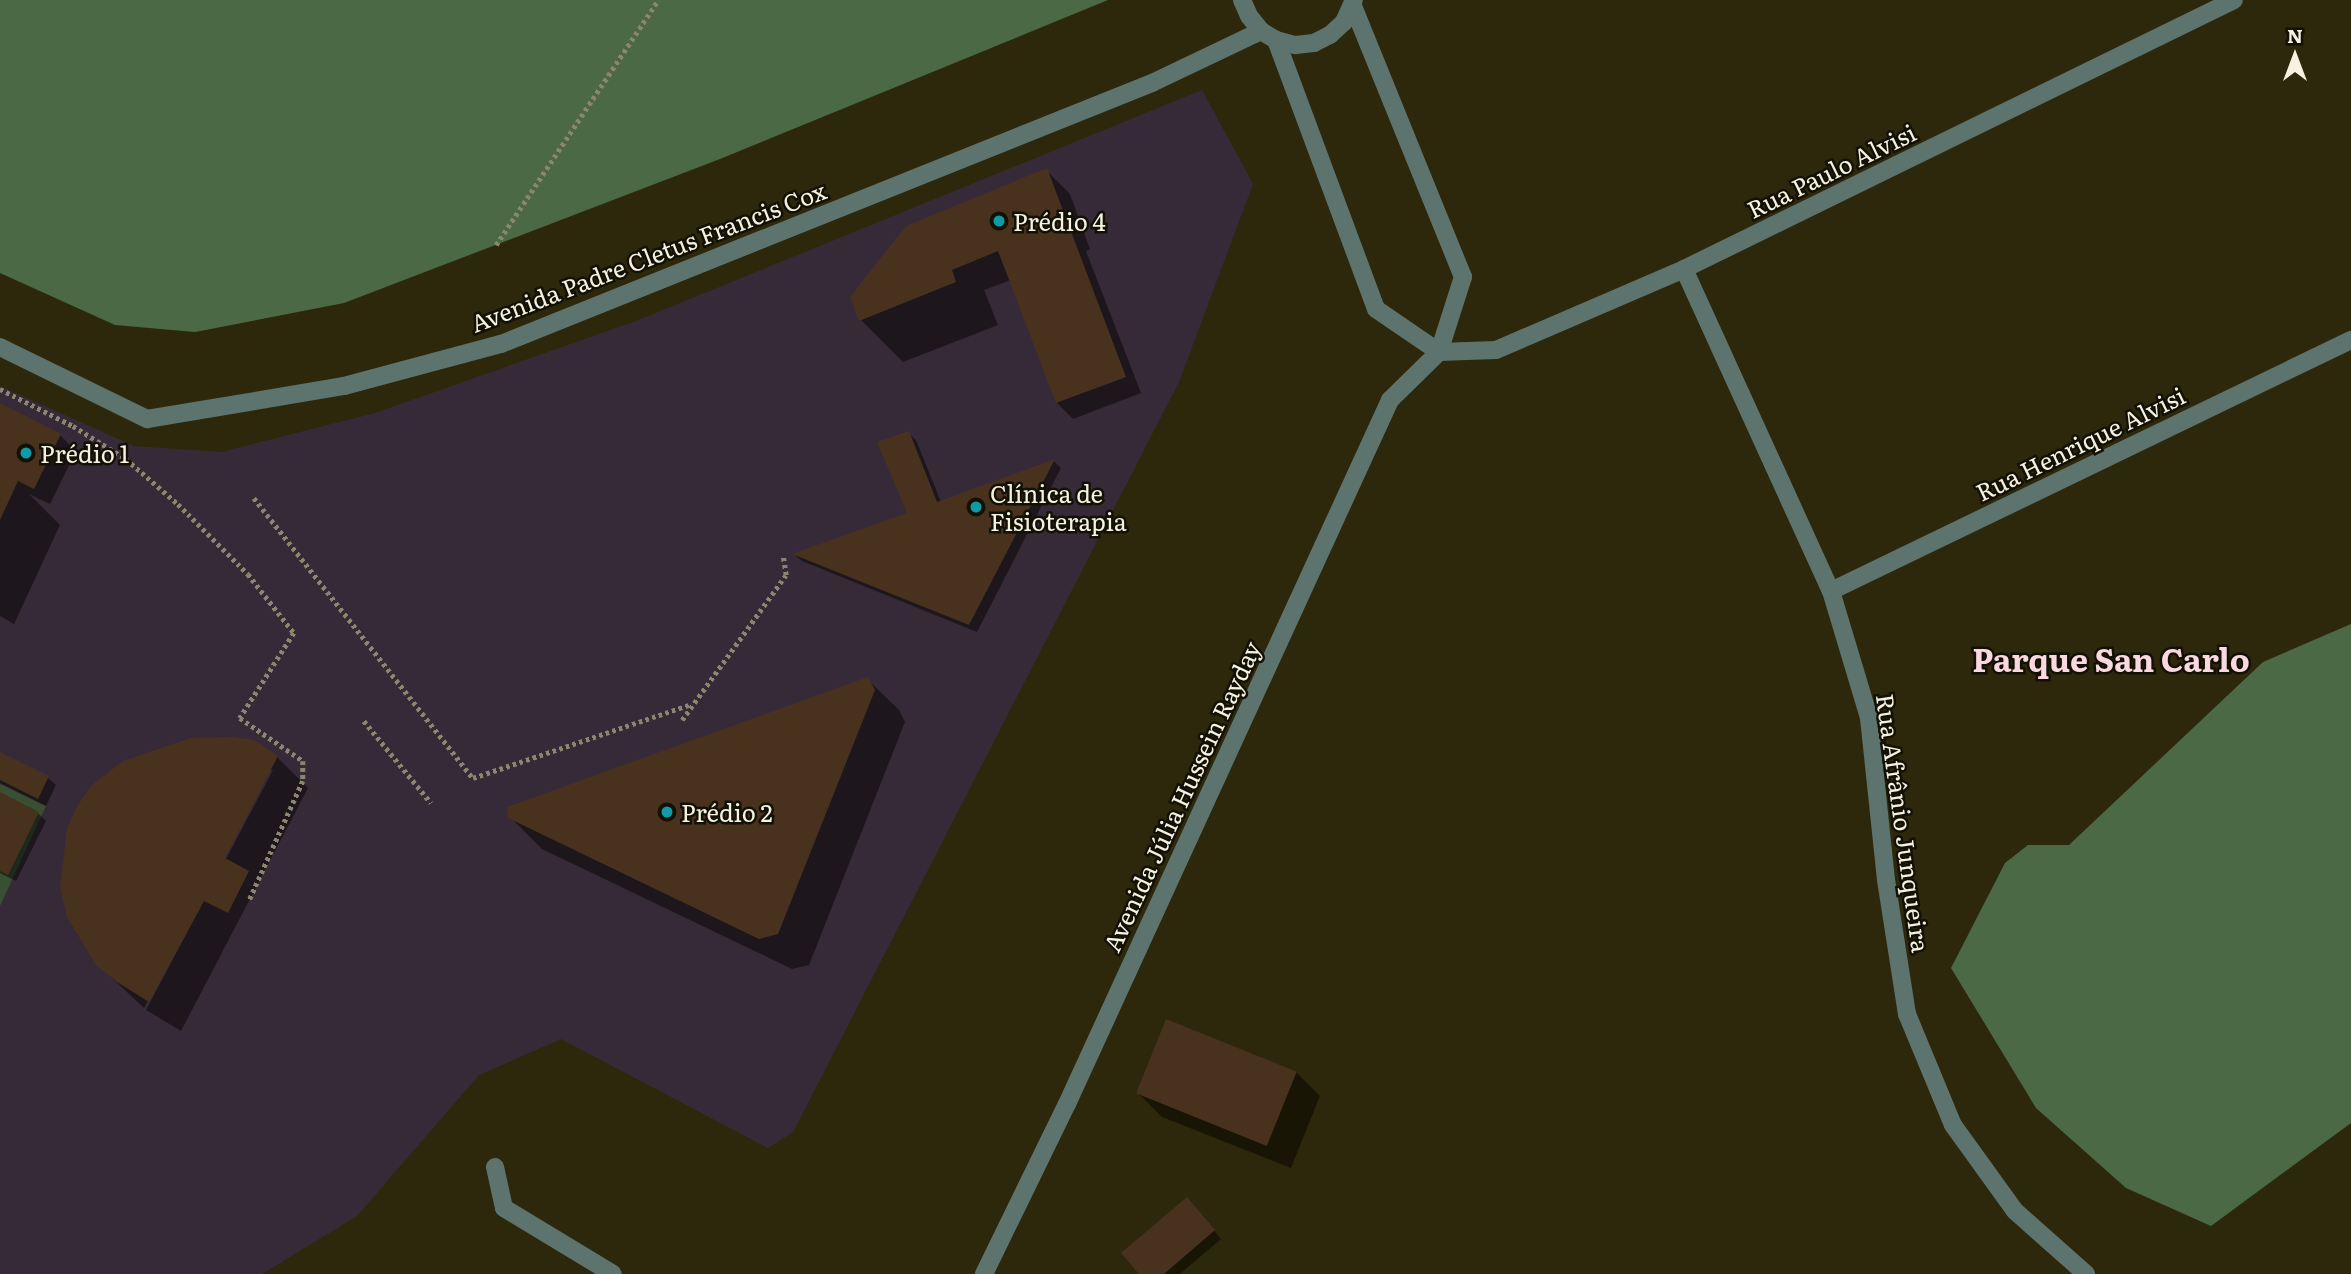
<!DOCTYPE html>
<meta charset="utf-8">
<style>
body{margin:0}
#map{position:relative;width:2351px;height:1274px;overflow:hidden;background:#2d280b;font-family:Literata,serif}
div>[style]{position:absolute}
[style*='--x']{left:calc(var(--x)*1px);top:calc(var(--y)*1px);width:calc(var(--w)*1px);rotate:calc(var(--a)*1deg)}
.education>*{inset:0;background:#372a38}
.green>*{inset:0;background:#384f33}
.forest>*{inset:0;background:#4c6946}
.shadow>*{inset:0;background:#0007}
.building>*{inset:0;background:#48321e;transform-origin:0 0}
.path>*{height:4.5px;margin-top:-2.25px;transform-origin:0;background:repeating-linear-gradient(90deg,#8b876f 0 3.5px,transparent 0 7px)}
.minor>*{height:18px;margin:-9px;padding:0 9px;transform-origin:9px;border-radius:9px;background:#5d746e}
.dots>*{width:19px;height:19px;translate:-50% -50%;box-sizing:border-box;border:4px solid #131105;border-radius:50%}
span{translate:-50% -50%;white-space:nowrap;text-align:center;line-height:1.15;-webkit-text-stroke:5px #131105;paint-order:stroke}
.street-label{font-size:24px;color:#f5f2e1}
.poi-label{font-size:24px;color:#f5f2e1}
.left{translate:0 -50%;text-align:left}
.district-label{font-size:32px;color:#fad8e0;font-weight:700}
.north{position:absolute;left:2260px;top:21px;width:70px;height:70px;-webkit-text-stroke:5px #131105;paint-order:stroke;rotate:0deg;font-size:19px;font-weight:700;line-height:28px;text-align:center;color:#f5f2e1}
.north::after{content:'';display:block;margin:auto;width:24px;height:32px;background:#f5f2e1;clip-path:polygon(50% 0,100% 100%,50% 72%,0 100%)}
</style>
<div id="map">
<div class="education">
<i style="clip-path:polygon(1202px 90px,1253px 184px,1179px 382px,793px 1132px,768px 1148px,561px 1039px,479px 1075px,357px 1216px,262px 1274px,0 1274px,0 386px,134px 446px,222px 452px,375px 413px,636px 321px)"></i>
</div>
<div class="green">
<i style="clip-path:polygon(0 784px,46px 806px,0 906px)"></i>
</div>
<div class="forest">
<i style="clip-path:polygon(0 0,1108px 0,720px 159px,344px 303px,195px 332px,115px 325px,0 273px)"></i>
<i style="clip-path:polygon(2351px 624px,2351px 1123px,2211px 1226px,2126px 1188px,2036px 1108px,1951px 968px,2005px 863px,2028px 845px,2069px 845px,2263px 662px)"></i>
</div>
<div class="shadow">
<i style="clip-path:polygon(1046px 170px,1070px 194px,1090px 249px,1086px 251px,1141px 393px,1073px 419px,1057px 403px,1011px 280px,984px 290px,998px 325px,903px 362px,861px 320px)"></i>
<i style="clip-path:polygon(0 405px,60px 435px,76px 451px,50px 504px,29px 494px,60px 525px,14px 624px,0 616px)"></i>
<i style="clip-path:polygon(908px 433px,916px 440px,941px 502px,1054px 461px,1061px 468px,977px 632px,802px 561px,795px 555px,909px 514px)"></i>
<i style="clip-path:polygon(867px 679px,899px 710px,905px 722px,809px 965px,792px 969px,542px 849px,510px 817px)"></i>
<i style="clip-path:polygon(0 754px,48px 778px,56px 785px,46px 806px,0 783px)"></i>
<i style="clip-path:polygon(277px 757px,308px 788px,181px 1031px,146px 1010px,273px 770px,269px 770px,144px 1008px,97px 964px)"></i>
<i style="clip-path:polygon(0 794px,38px 813px,46px 821px,16px 881px,0 873px)"></i>
<i style="clip-path:polygon(1296px 1072px,1320px 1096px,1291px 1168px,1162px 1117px,1138px 1093px)"></i>
<i style="clip-path:polygon(1194px 1207px,1221px 1239px,1180px 1274px,1141px 1274px)"></i>
</div>
<div class="building">
<i style="clip-path:polygon(1047px 168px,1126px 377px,1056px 403px,998px 251px,952px 270px,956px 282px,859px 321px,850px 297px,906px 226px)"></i>
<i style="clip-path:polygon(0 403px,61px 434px,34px 489px,18px 481px,0 520px)"></i>
<i style="clip-path:polygon(909px 431px,937px 502px,1055px 459px,969px 625px,792px 554px,907px 513px,877px 442px)"></i>
<i style="clip-path:polygon(868px 677px,875px 690px,778px 934px,759px 939px,508px 818px,507px 807px)"></i>
<i style="clip-path:polygon(232px 737px,254px 740px,278px 756px,225px 858px,249px 871px,228px 913px,204px 901px,149px 1002px,117px 982px,96px 965px,67px 917px,60px 887px,67px 829px,78px 805px,92px 785px,123px 761px,191px 738px)"></i>
<i style="clip-path:polygon(0 752px,49px 776px,38px 799px,0 780px)"></i>
<i style="clip-path:polygon(0 792px,39px 812px,8px 875px,0 871px)"></i>
<i style="left:1166px;top:1019px;width:141px;height:80px;rotate:22deg"></i>
<i style="clip-path:polygon(1187px 1197px,1215px 1230px,1164px 1274px,1139px 1274px,1121px 1253px)"></i>
</div>
<div class="path">
<i style="--x:496;--y:245;--w:294;--a:-56.5"></i>
<i style="--x:0;--y:389;--w:82;--a:26.9"></i>
<i style="--x:73;--y:426;--w:62;--a:31.9"></i>
<i style="--x:126;--y:459;--w:69;--a:40.9"></i>
<i style="--x:178;--y:504;--w:99;--a:45"></i>
<i style="--x:248;--y:574;--w:75;--a:52.1"></i>
<i style="--x:294;--y:633;--w:101;--a:122.4"></i>
<i style="--x:240;--y:718;--w:76;--a:34.3"></i>
<i style="--x:303;--y:761;--w:20;--a:90"></i>
<i style="--x:303;--y:781;--w:132;--a:114.2"></i>
<i style="--x:254;--y:498;--w:355;--a:52"></i>
<i style="--x:473;--y:778;--w:230;--a:-18.7"></i>
<i style="--x:682;--y:720;--w:178;--a:-54.4"></i>
<i style="--x:786;--y:575;--w:20;--a:-99"></i>
<i style="--x:364;--y:721;--w:106;--a:50.7"></i>
</div>
<div class="minor">
<i style="--x:1242;--y:0;--w:17;--a:66"></i>
<i style="--x:1249;--y:16;--w:19;--a:51"></i>
<i style="--x:1261;--y:31;--w:17;--a:31"></i>
<i style="--x:1276;--y:40;--w:20;--a:15"></i>
<i style="--x:1295;--y:45;--w:19;--a:-6"></i>
<i style="--x:1314;--y:43;--w:18;--a:-27"></i>
<i style="--x:1330;--y:35;--w:19;--a:-43"></i>
<i style="--x:1344;--y:22;--w:24;--a:-66"></i>
<i style="--x:1276;--y:40;--w:287;--a:69.6"></i>
<i style="--x:1376;--y:309;--w:76;--a:34.3"></i>
<i style="--x:1439;--y:352;--w:79;--a:-72.3"></i>
<i style="--x:1463;--y:277;--w:292;--a:-112.1"></i>
<i style="--x:1684;--y:269;--w:354;--a:65.5"></i>
<i style="--x:1831;--y:591;--w:133;--a:73.3"></i>
<i style="--x:1869;--y:718;--w:163;--a:84"></i>
<i style="--x:1886;--y:880;--w:136;--a:81.1"></i>
<i style="--x:1907;--y:1014;--w:120;--a:67.5"></i>
<i style="--x:1953;--y:1125;--w:106;--a:54.2"></i>
<i style="--x:2015;--y:1211;--w:95;--a:41.6"></i>
<i style="--x:0;--y:347;--w:164;--a:26.1"></i>
<i style="--x:147;--y:419;--w:200;--a:-9.5"></i>
<i style="--x:344;--y:386;--w:163;--a:-15"></i>
<i style="--x:501;--y:344;--w:701;--a:-21.85"></i>
<i style="--x:1152;--y:83;--w:121;--a:-25.5"></i>
<i style="--x:1831;--y:591;--w:577;--a:-25.77"></i>
<i style="--x:495;--y:1167;--w:42;--a:77.6"></i>
<i style="--x:504;--y:1208;--w:127;--a:31.2"></i>
<i style="--x:984;--y:1274;--w:189;--a:-64"></i>
<i style="--x:1067;--y:1104;--w:775;--a:-65.35"></i>
<i style="--x:1390;--y:400;--w:69;--a:-44.4"></i>
<i style="--x:1439;--y:352;--w:57;--a:-2"></i>
<i style="--x:1496;--y:350;--w:205;--a:-23.3"></i>
<i style="--x:1684;--y:269;--w:612;--a:-26.06"></i>
</div>
<div class="dots">
<i style="left:999px;top:221px;background:#0f9aa8"></i>
<i style="left:26px;top:453px;background:#0f9aa8"></i>
<i style="left:976px;top:507px;background:#0f9aa8"></i>
<i style="left:667px;top:812px;background:#0f9aa8"></i>
</div>
<div class="street-label">
<span style="left:1831px;top:170px;rotate:-26deg">Rua Paulo Alvisi</span>
<span style="left:648px;top:256px;rotate:-21deg">Avenida Padre Cletus Francis Cox</span>
<span style="left:2080px;top:443px;rotate:-26deg">Rua Henrique Alvisi</span>
<span style="left:1181px;top:796px;rotate:-65deg">Avenida Júlia Hussein Rayday</span>
<span style="left:1904px;top:823px;rotate:82deg">Rua Afrânio Junqueira</span>
</div>
<div class="poi-label">
<span class="left" style="left:1013px;top:221px">Prédio 4</span>
<span class="left" style="left:40px;top:453px">Prédio 1</span>
<span class="left" style="left:990px;top:507px">Clínica de<br>Fisioterapia</span>
<span class="left" style="left:681px;top:812px">Prédio 2</span>
</div>
<div class="district-label">
<span style="left:2111px;top:658px">Parque San Carlo</span>
</div>
<div class="north">N</div>
</div>
